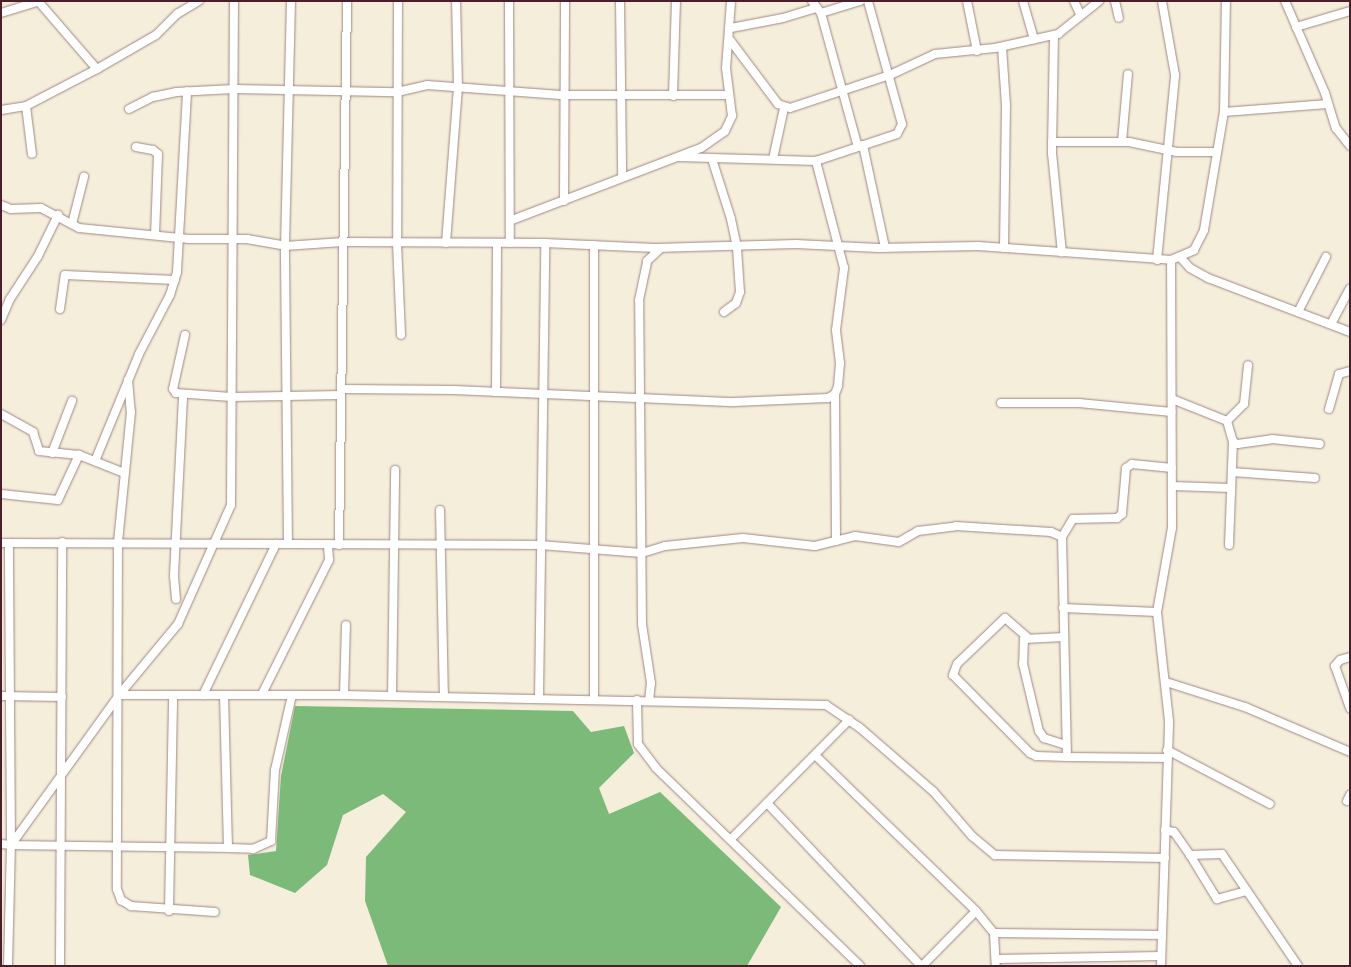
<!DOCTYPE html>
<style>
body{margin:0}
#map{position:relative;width:1351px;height:967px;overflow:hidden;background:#f5eedb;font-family:"Architects Daughter",sans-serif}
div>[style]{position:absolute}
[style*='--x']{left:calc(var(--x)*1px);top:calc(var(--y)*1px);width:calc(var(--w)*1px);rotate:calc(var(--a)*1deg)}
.forest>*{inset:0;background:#7cba7a}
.roads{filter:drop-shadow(0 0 1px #a08683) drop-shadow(0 0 1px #a08683)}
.street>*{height:8px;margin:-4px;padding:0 4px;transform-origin:4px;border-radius:4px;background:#fff}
span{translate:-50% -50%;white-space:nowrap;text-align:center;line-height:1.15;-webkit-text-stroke:4px #fdfcf7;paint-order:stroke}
.frame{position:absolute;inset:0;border:2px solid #4a1f2b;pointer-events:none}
</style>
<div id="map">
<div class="forest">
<i style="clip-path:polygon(295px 706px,573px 711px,591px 732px,624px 726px,634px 753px,599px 788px,609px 814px,660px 792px,781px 907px,747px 966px,388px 966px,365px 901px,366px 857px,406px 812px,383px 794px,343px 815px,327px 865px,295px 893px,250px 875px,248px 855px,276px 851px,281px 776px)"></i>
</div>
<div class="roads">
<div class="street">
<i style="--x:38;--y:1;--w:90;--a:49.1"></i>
<i style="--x:398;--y:1;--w:242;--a:90.2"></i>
<i style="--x:397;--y:243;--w:92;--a:87.5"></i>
<i style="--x:509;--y:1;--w:242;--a:89.8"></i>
<i style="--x:620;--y:1;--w:176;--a:89.3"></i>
<i style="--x:812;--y:1;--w:15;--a:53"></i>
<i style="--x:821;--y:13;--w:139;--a:74.6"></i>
<i style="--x:967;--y:1;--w:51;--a:78.7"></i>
<i style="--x:1023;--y:1;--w:40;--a:74"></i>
<i style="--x:1074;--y:1;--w:14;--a:65"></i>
<i style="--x:1115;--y:1;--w:17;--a:77"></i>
<i style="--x:1285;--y:1;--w:100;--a:66.5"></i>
<i style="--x:1325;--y:93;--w:37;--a:73"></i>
<i style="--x:1336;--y:128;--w:23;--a:52"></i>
<i style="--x:1;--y:13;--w:41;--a:-17.1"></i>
<i style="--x:821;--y:13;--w:41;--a:-17.1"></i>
<i style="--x:1296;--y:27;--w:56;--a:-16.5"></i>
<i style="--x:731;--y:28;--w:53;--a:-10.9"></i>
<i style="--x:783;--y:18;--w:34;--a:-17"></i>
<i style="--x:1054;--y:35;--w:118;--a:91"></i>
<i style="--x:1052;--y:153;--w:100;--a:84.3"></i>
<i style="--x:730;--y:40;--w:80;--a:53.1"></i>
<i style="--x:778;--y:104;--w:13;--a:18"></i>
<i style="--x:790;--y:108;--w:105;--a:-18.3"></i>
<i style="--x:890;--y:75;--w:50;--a:-25"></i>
<i style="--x:935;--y:54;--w:60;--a:-5.7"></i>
<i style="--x:995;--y:48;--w:65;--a:-12.5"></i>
<i style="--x:1058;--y:34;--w:53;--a:-38.8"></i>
<i style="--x:1002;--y:47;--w:58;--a:86.1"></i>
<i style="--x:1006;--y:105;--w:143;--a:90.8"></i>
<i style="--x:673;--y:96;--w:95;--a:-88.2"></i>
<i style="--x:26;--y:106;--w:48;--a:82.9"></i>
<i style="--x:129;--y:109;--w:27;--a:-27"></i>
<i style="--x:153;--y:97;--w:24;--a:-12"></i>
<i style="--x:176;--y:92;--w:58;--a:-3"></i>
<i style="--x:234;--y:89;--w:163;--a:1.1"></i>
<i style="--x:397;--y:92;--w:31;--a:-13"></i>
<i style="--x:427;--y:85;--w:134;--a:4.3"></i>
<i style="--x:561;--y:95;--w:167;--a:0"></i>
<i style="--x:1;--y:110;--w:25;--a:-9"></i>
<i style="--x:26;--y:106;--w:80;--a:-27.5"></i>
<i style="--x:97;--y:69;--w:68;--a:-30"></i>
<i style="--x:156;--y:35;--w:30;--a:-45"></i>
<i style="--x:177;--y:14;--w:26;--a:-31"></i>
<i style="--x:1224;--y:112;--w:104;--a:-4.4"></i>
<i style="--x:1052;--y:142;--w:77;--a:0"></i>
<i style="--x:1129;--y:142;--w:49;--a:11.8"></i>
<i style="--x:1177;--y:152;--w:38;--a:0"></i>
<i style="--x:1122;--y:142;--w:68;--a:-85"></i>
<i style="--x:863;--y:145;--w:105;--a:77.9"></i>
<i style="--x:136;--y:147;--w:17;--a:10"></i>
<i style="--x:153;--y:150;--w:6;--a:39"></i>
<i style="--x:158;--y:154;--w:81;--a:92.1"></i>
<i style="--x:678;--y:157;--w:138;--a:1.7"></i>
<i style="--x:816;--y:161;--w:85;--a:-18.4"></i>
<i style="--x:897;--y:134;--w:11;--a:-63"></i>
<i style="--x:902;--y:124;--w:128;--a:-105.5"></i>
<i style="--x:712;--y:159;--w:63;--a:72.4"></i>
<i style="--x:731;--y:219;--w:30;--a:78"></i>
<i style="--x:737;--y:248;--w:44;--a:86.1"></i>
<i style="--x:740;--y:292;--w:12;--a:110"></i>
<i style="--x:736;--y:303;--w:15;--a:143"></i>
<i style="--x:773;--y:159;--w:52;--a:-77.8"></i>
<i style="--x:564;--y:201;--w:200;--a:-89.7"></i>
<i style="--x:1;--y:205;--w:11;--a:22"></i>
<i style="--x:11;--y:209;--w:30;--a:-2"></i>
<i style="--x:41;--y:208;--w:43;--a:27.8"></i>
<i style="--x:79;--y:228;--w:111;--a:5.7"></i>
<i style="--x:189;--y:239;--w:58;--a:0"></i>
<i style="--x:247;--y:239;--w:39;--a:10"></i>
<i style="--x:285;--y:246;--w:58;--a:-3.9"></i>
<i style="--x:343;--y:242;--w:202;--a:0.3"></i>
<i style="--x:545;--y:243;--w:110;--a:2.6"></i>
<i style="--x:655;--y:248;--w:141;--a:-1.6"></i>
<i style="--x:796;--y:244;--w:82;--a:2.8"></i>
<i style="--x:878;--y:248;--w:100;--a:-1.1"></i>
<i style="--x:978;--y:246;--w:194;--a:4.1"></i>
<i style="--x:1171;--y:260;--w:25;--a:-23"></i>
<i style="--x:1194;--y:250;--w:22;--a:-63"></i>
<i style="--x:1204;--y:230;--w:120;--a:-80.4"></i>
<i style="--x:1224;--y:112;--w:111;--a:-89"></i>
<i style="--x:512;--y:220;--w:202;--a:-20.9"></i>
<i style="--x:701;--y:148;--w:29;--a:-35"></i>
<i style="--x:725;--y:131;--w:17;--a:-65"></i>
<i style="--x:732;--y:116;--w:48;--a:-97.1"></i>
<i style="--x:726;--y:68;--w:67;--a:-85.7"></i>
<i style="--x:72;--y:224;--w:49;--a:-75.7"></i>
<i style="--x:446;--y:243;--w:156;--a:-85.6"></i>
<i style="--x:458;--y:87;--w:86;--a:-91.3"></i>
<i style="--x:594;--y:245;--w:454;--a:90"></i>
<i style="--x:1181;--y:258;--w:13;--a:48"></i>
<i style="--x:1190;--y:268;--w:21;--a:29"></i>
<i style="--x:1208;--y:278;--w:152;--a:20.8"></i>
<i style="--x:1157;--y:260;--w:186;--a:-84.4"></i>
<i style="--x:1175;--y:75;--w:75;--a:-100"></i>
<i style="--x:60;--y:309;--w:34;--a:-82"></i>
<i style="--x:65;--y:275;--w:110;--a:2.6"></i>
<i style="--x:1298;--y:312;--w:62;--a:-63"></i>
<i style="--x:1;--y:320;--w:23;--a:-67"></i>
<i style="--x:10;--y:299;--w:51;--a:-56.9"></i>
<i style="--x:38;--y:256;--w:46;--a:-64"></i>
<i style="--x:1331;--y:324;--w:40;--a:-62"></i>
<i style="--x:185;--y:335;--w:55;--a:102.5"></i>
<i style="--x:173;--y:389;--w:5;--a:53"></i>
<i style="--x:176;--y:393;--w:55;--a:4.2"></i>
<i style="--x:231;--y:397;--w:110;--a:-1"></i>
<i style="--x:128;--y:380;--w:32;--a:85"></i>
<i style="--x:131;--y:412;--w:132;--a:95.7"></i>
<i style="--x:118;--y:543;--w:346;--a:90.2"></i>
<i style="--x:117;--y:889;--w:12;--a:70"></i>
<i style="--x:121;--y:900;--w:12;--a:31"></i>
<i style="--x:131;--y:906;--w:84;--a:4.1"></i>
<i style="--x:341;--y:389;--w:113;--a:0.5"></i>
<i style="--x:454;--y:390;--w:280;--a:2.5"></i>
<i style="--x:734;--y:402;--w:94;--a:-2.4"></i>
<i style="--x:828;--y:398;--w:8;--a:-30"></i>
<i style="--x:835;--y:394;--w:9;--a:-69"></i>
<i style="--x:838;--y:386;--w:23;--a:-85"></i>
<i style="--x:840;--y:363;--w:33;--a:-97"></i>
<i style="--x:836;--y:330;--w:63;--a:-82.6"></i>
<i style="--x:844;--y:268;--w:111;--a:-104.7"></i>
<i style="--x:496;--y:392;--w:149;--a:-89.6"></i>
<i style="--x:835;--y:394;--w:147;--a:89.6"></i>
<i style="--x:1172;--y:399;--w:59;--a:21.8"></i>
<i style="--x:1227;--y:421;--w:22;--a:74"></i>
<i style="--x:1233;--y:442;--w:5;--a:22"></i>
<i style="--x:1238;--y:444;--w:34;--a:-8"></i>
<i style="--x:1272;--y:439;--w:48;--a:5.9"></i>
<i style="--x:1001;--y:403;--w:78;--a:0"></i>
<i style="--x:1079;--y:403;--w:93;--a:5.5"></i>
<i style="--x:1329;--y:409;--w:36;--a:-74"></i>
<i style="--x:1339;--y:374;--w:11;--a:-15"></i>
<i style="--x:1;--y:414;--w:37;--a:29"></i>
<i style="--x:33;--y:432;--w:20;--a:72"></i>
<i style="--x:39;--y:451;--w:40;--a:5.7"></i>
<i style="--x:1227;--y:421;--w:24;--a:-45"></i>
<i style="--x:1244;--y:404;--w:39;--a:-84"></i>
<i style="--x:52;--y:453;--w:56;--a:-69"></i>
<i style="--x:95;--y:461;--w:116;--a:-67.6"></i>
<i style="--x:139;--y:354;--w:67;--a:-62.3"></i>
<i style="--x:170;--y:295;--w:24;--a:-73"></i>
<i style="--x:177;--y:272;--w:181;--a:-86.8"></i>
<i style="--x:1232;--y:472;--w:83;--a:4.1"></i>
<i style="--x:1172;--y:486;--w:59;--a:1.9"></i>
<i style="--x:1;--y:494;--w:57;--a:6"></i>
<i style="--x:58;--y:500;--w:50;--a:-65"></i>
<i style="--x:79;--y:455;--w:46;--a:21.6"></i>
<i style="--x:440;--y:510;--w:187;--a:88.8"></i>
<i style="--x:1062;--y:537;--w:21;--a:-59"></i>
<i style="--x:1073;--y:519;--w:44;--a:-1.3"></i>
<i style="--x:1117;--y:518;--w:6;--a:-39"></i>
<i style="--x:1122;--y:514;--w:46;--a:-85"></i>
<i style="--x:1126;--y:468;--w:7;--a:-34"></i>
<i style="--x:1132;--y:464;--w:40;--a:5.7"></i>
<i style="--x:1;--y:543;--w:539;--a:0.21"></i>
<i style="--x:540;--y:545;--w:102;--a:4.5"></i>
<i style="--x:642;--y:553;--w:24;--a:-17"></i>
<i style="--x:665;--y:546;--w:78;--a:-5.9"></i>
<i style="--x:743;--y:538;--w:72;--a:6.3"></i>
<i style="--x:815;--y:546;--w:41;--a:-14"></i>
<i style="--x:855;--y:536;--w:44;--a:7.8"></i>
<i style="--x:899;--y:542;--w:22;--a:-30"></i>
<i style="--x:918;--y:531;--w:38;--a:-7"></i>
<i style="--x:956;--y:526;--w:95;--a:3.6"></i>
<i style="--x:1051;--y:532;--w:12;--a:24"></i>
<i style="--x:1062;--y:537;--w:220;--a:88.7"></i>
<i style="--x:1067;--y:757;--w:100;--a:0.6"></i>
<i style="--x:288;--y:544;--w:298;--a:-90.6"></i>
<i style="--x:285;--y:246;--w:245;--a:-88.6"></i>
<i style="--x:339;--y:545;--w:544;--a:-89.16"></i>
<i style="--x:1229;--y:545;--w:103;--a:-87.8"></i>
<i style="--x:176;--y:599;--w:24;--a:-95"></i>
<i style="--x:174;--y:575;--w:180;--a:-87.1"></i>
<i style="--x:1063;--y:608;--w:94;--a:2.4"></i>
<i style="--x:1027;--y:637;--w:29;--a:-139"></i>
<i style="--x:1005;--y:618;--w:66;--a:136.2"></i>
<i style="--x:957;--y:664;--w:12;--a:110"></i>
<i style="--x:953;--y:675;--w:110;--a:45.4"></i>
<i style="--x:1030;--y:753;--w:7;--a:27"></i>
<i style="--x:1036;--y:756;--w:31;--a:2"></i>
<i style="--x:1064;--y:637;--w:40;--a:177.1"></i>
<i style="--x:1024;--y:639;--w:25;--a:92"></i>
<i style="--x:1023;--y:664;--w:69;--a:76.6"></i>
<i style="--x:1039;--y:731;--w:9;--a:54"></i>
<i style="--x:1044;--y:738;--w:22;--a:18"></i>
<i style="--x:1350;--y:657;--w:10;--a:163"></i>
<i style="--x:1340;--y:660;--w:8;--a:130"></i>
<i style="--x:1335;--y:666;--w:45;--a:70.3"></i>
<i style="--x:1166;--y:682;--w:83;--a:17.6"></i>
<i style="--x:1245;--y:707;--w:114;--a:23.2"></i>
<i style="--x:262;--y:694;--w:150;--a:-63.4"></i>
<i style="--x:329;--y:560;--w:16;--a:-94"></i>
<i style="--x:119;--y:695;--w:225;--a:0"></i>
<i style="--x:344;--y:695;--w:482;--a:1.2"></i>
<i style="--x:826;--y:705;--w:40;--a:34"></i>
<i style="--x:859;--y:727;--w:98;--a:40.9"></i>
<i style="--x:933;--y:791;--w:60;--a:49.1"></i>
<i style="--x:972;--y:836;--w:30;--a:40"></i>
<i style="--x:995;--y:855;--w:170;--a:1"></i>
<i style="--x:203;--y:695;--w:168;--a:-64.2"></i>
<i style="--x:344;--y:695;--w:70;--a:-88.4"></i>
<i style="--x:1;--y:696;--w:61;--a:0.9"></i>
<i style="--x:392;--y:696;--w:226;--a:-89.2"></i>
<i style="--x:539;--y:698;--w:455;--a:-89.2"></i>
<i style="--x:637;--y:700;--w:44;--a:88.7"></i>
<i style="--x:638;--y:744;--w:30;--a:53"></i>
<i style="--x:656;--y:768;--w:284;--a:44.1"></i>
<i style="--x:649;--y:701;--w:18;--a:-84"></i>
<i style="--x:651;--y:683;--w:60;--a:-98.7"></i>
<i style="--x:642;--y:624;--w:324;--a:-90.5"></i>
<i style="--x:639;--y:300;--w:40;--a:-78"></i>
<i style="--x:647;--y:261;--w:19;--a:-43"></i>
<i style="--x:1167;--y:750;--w:116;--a:27.7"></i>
<i style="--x:815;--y:755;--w:224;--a:44.1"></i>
<i style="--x:976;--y:911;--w:28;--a:51"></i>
<i style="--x:994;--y:933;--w:33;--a:87"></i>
<i style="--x:1347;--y:801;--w:7;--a:-63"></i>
<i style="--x:767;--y:803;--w:224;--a:46.6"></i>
<i style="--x:1165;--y:830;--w:9;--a:13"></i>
<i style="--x:1174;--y:832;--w:28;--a:55"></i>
<i style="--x:1190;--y:855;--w:32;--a:-2"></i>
<i style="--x:1222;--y:854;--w:135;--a:55.8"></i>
<i style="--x:731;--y:839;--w:168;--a:-45.2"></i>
<i style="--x:1;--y:844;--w:10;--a:6"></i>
<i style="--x:11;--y:845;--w:185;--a:-54.2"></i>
<i style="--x:119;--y:695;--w:92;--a:-50.3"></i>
<i style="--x:178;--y:624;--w:130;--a:-66"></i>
<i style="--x:231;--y:505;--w:504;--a:-89.66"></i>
<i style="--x:11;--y:845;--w:217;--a:0.8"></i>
<i style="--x:228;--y:848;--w:153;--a:-91.5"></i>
<i style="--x:228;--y:848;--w:25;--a:2"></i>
<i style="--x:253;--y:849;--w:20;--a:-24"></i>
<i style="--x:271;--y:841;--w:71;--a:-86.8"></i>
<i style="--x:275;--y:770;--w:77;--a:-77.2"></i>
<i style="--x:1190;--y:855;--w:52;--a:58.5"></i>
<i style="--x:1217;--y:899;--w:31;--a:-15"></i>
<i style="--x:169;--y:911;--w:216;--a:-88.9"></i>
<i style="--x:994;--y:933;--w:168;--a:0.7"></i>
<i style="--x:996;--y:959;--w:165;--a:-1"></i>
<i style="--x:8;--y:966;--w:121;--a:-88.6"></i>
<i style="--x:11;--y:845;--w:302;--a:-90.4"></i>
<i style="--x:60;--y:966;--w:424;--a:-89.7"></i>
<i style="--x:922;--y:966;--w:77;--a:-45.5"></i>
<i style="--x:1161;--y:966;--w:245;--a:-88.1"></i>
<i style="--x:1169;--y:721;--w:110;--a:-96.3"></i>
<i style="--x:1157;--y:612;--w:85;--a:-79.9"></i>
<i style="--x:1172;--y:528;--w:268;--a:-90.2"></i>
</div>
</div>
<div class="frame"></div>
</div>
